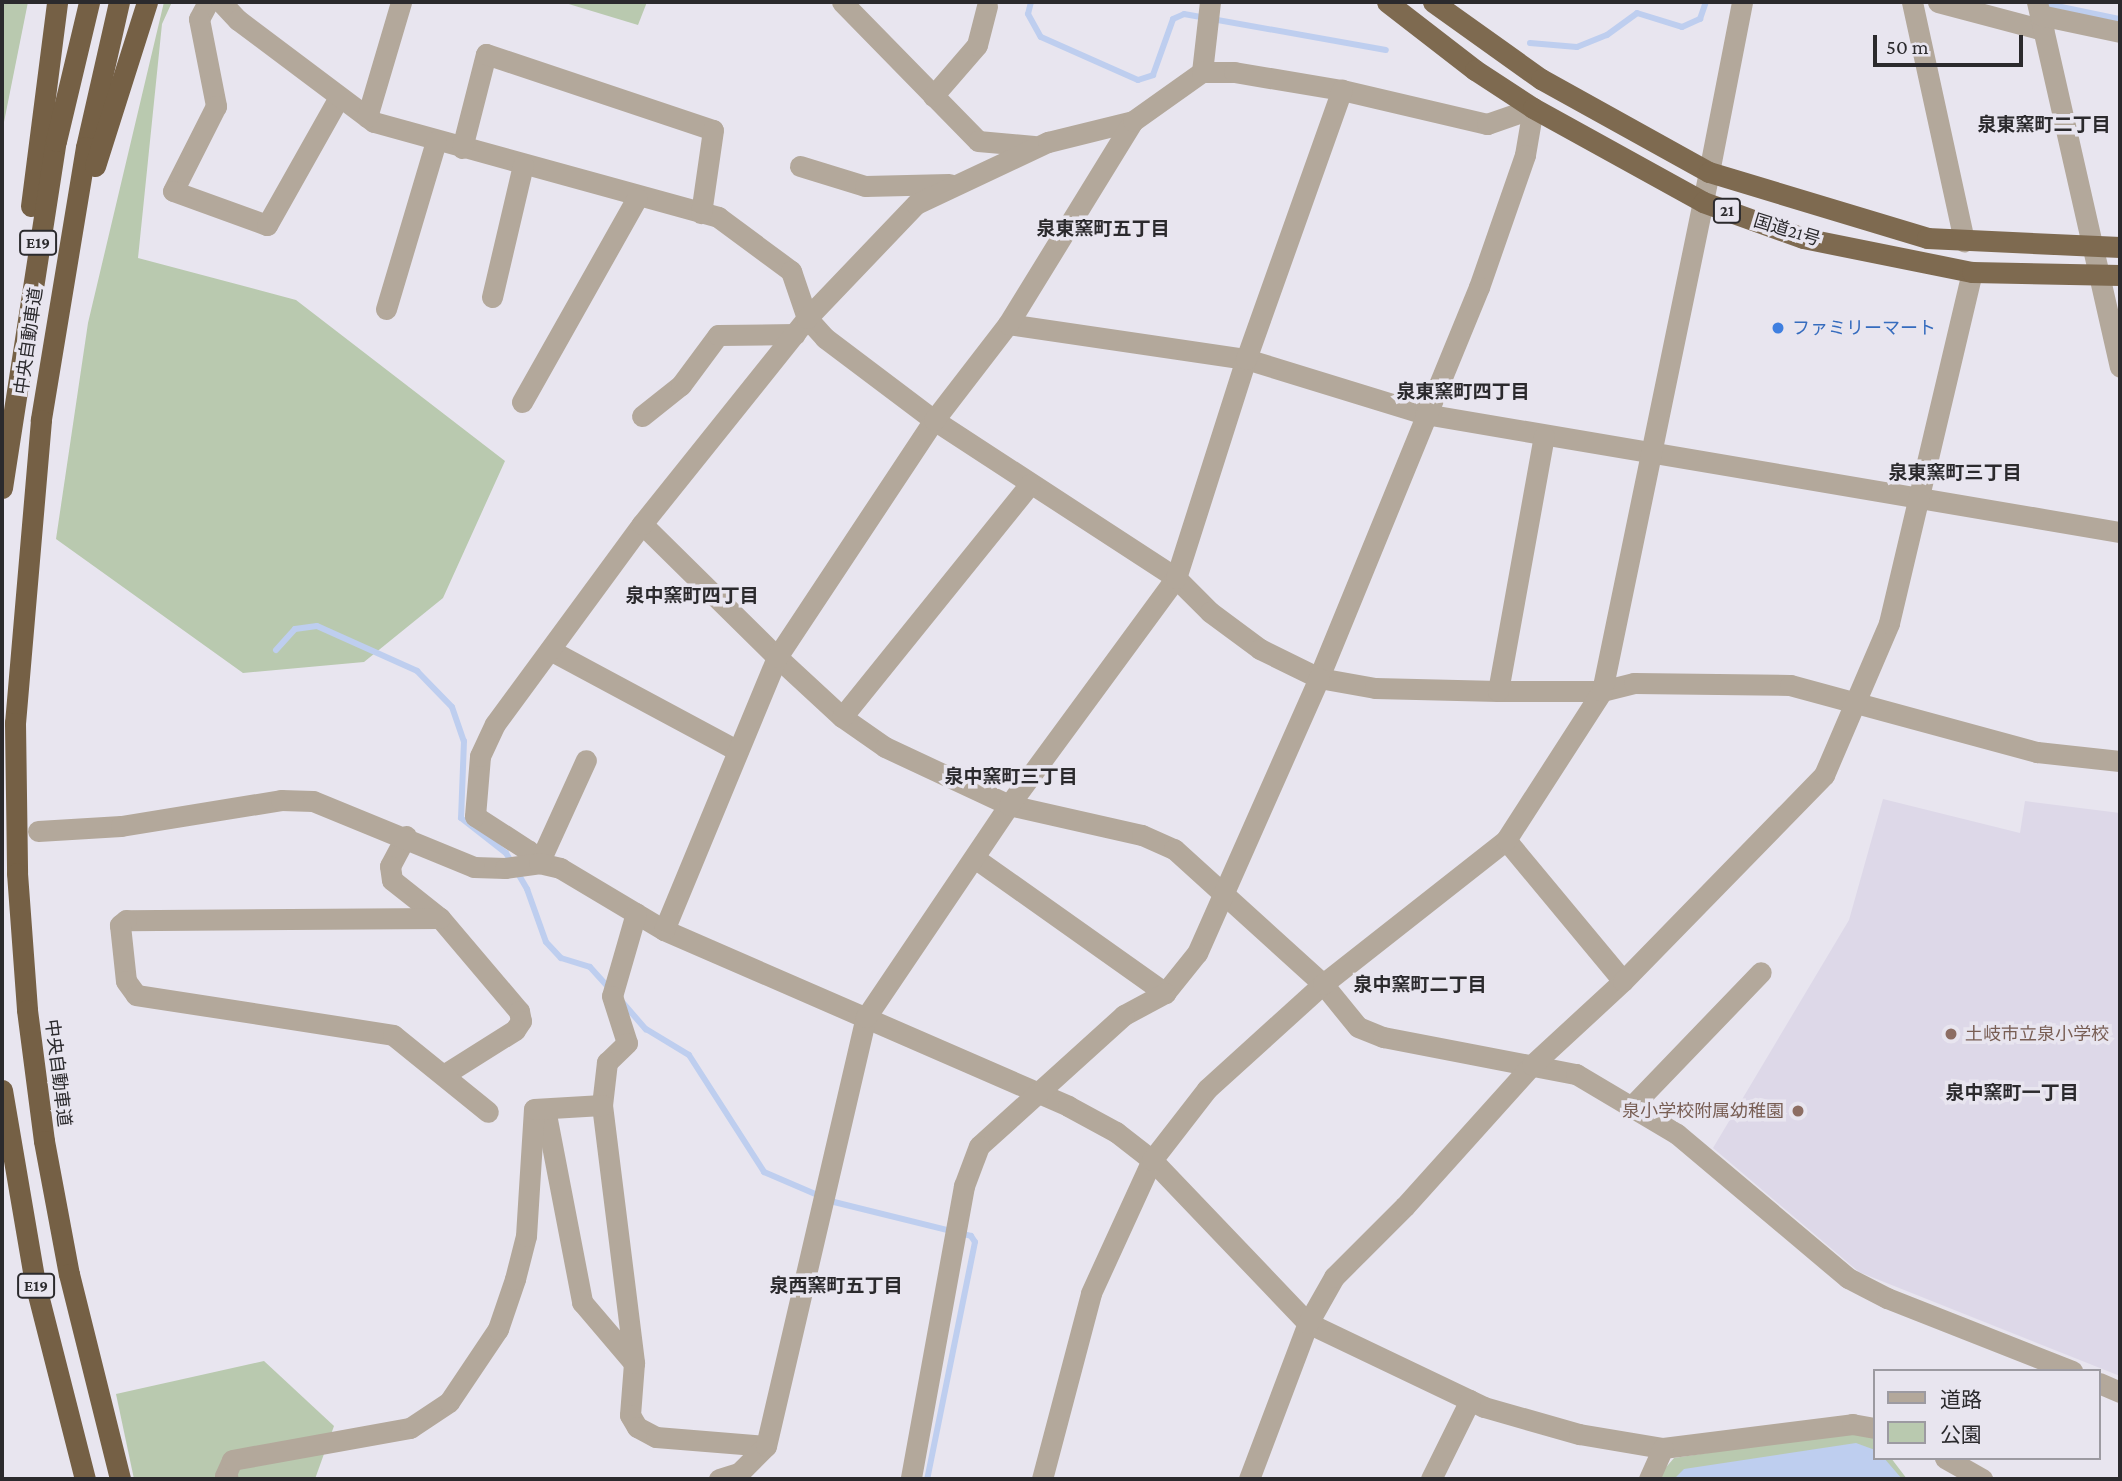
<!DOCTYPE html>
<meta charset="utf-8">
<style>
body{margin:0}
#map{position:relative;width:2122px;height:1481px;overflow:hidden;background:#e8e5ef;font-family:"Crimson Pro","Noto Sans JP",serif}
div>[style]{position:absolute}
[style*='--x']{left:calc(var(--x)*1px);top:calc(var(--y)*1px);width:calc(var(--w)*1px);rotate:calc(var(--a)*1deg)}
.built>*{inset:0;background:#ddd8e8}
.green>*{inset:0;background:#b9c9af}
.water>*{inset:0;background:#beceef}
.stream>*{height:6px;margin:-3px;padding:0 3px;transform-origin:3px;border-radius:3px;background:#beceef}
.minor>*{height:21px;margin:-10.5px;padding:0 10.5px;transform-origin:10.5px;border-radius:10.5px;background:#b3a89b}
.tertiary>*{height:21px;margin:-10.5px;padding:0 10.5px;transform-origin:10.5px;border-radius:10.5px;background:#b3a89b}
.trunk>*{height:21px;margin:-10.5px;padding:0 10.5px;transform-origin:10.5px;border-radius:10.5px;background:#7e6a50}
.motorway>*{height:21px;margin:-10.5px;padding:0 10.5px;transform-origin:10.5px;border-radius:10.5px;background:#756045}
.dots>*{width:19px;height:19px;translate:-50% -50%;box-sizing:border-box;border:4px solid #e8e5ef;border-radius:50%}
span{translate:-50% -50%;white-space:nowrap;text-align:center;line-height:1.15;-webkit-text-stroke:7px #e8e5ef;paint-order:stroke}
.shield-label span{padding:2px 5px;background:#e8e5ef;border:2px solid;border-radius:5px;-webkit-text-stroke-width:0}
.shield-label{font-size:16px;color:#2b2a2d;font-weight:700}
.street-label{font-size:18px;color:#2b2a2d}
.shop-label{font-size:18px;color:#366cbe}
.left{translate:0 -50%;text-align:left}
.education-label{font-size:18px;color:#785e54}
.right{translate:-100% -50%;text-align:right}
.neighbourhood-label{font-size:19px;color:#2b2a2d;font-weight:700}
.frame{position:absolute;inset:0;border:4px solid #2b2a2d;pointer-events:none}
.legend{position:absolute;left:1873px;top:1369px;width:228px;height:91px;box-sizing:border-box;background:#e8e5ef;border:2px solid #9c9aa1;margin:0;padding:9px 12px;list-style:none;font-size:21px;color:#2b2a2d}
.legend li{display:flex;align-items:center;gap:14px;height:35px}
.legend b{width:35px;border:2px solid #9c9aa1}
.scale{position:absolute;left:1873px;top:35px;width:150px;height:32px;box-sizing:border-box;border:4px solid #2b2a2d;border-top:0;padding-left:9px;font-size:21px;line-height:24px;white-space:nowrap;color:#2b2a2d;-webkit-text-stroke:5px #e8e5ef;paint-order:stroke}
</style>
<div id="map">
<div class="built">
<i style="clip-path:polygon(1883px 799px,2020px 833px,2025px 801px,2120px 813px,2120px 1376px,1859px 1272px,1713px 1148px,1849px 920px)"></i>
</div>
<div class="green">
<i style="clip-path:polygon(2px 2px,28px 2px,2px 132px)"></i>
<i style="clip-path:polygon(164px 2px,172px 2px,162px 24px,138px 258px,296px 300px,505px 461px,443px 598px,364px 662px,243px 673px,56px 539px,88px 323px)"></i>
<i style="clip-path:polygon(562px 2px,647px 2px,638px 25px)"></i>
<i style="clip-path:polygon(264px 1361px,334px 1426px,315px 1479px,134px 1479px,116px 1394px)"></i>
<i style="clip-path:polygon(1839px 1433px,1873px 1436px,1875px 1458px,1891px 1458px,1907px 1479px,1656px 1479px,1674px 1458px)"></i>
</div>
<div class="water">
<i style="clip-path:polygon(1856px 1443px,1875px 1450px,1875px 1458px,1884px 1458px,1902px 1479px,1674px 1479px,1684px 1469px)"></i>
</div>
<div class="stream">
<i style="--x:1031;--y:2;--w:12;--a:104"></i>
<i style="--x:1028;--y:14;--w:26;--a:61"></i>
<i style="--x:1041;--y:37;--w:106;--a:23.9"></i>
<i style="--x:1138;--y:80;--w:16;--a:-18"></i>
<i style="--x:1153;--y:75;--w:59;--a:-70.3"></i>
<i style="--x:1173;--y:19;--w:12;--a:-24"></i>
<i style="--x:1184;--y:14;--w:205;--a:10.1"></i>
<i style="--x:2042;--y:3;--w:80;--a:11.6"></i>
<i style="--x:1530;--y:43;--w:47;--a:4.9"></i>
<i style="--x:1577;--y:47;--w:32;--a:-22"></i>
<i style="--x:1607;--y:35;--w:37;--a:-36"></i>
<i style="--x:1637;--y:13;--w:47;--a:17.3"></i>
<i style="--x:1682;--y:27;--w:20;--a:-24"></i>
<i style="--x:1700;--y:19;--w:18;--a:-71"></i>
<i style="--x:276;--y:650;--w:28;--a:-48"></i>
<i style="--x:295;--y:629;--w:22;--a:-8"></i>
<i style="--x:317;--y:626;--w:110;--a:24.2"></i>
<i style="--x:417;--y:671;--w:50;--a:45.8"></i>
<i style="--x:452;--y:707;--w:36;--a:71"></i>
<i style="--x:464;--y:741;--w:77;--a:92.2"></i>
<i style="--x:461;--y:818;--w:57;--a:37.9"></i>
<i style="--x:506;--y:853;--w:42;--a:59.7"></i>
<i style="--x:527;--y:889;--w:56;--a:70.3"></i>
<i style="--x:546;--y:942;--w:22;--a:47"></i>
<i style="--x:561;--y:958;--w:30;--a:17"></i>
<i style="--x:590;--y:967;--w:27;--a:48"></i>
<i style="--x:623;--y:1003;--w:35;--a:49"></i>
<i style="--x:646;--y:1029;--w:50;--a:31.2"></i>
<i style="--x:689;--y:1055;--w:139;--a:57.3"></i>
<i style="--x:764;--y:1172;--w:76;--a:23.2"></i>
<i style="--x:834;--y:1202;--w:141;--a:13.9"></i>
<i style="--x:971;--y:1236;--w:7;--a:56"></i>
<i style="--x:975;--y:1242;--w:242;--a:101.4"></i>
</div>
<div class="minor">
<i style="--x:208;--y:2;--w:19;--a:118"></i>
<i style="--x:199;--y:19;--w:89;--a:78.9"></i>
<i style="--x:216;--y:106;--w:95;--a:116.8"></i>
<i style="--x:173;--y:191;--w:100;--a:19.9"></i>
<i style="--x:267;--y:225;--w:147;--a:-60.6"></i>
<i style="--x:221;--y:2;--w:25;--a:47"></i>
<i style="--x:238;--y:20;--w:170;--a:36.9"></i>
<i style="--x:374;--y:122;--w:357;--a:15.4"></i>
<i style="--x:718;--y:217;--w:91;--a:36.5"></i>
<i style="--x:791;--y:271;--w:50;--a:71.2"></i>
<i style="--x:807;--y:318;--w:27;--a:48"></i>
<i style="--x:825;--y:338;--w:136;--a:37"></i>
<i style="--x:934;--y:420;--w:289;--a:33.1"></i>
<i style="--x:1176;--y:578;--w:48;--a:45"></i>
<i style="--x:1210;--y:612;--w:62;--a:36.5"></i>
<i style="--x:1260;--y:649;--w:66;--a:26.2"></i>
<i style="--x:1319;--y:678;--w:57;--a:10.1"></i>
<i style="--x:1375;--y:688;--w:123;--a:1.4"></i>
<i style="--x:1498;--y:691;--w:104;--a:0"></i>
<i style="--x:1602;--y:691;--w:33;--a:-14"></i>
<i style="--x:1634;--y:683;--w:156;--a:0.7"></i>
<i style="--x:1790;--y:685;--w:256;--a:15.2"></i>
<i style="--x:2037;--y:752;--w:83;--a:6.2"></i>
<i style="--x:842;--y:2;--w:194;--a:45.6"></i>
<i style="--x:978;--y:141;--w:56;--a:5.1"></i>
<i style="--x:1912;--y:2;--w:245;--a:77.7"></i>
<i style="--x:1938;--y:2;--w:109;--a:14.9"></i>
<i style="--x:2037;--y:2;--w:374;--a:77.2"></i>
<i style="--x:2040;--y:15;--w:82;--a:12"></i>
<i style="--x:1202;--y:72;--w:70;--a:-83.5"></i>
<i style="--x:933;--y:96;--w:67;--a:-49.2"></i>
<i style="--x:977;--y:45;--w:40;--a:-75.6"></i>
<i style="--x:367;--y:117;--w:120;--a:-73.5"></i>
<i style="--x:462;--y:148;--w:97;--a:-75.7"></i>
<i style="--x:486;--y:54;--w:239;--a:18.5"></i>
<i style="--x:713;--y:130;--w:84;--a:98.2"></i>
<i style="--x:800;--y:166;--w:68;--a:17.1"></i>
<i style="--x:865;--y:186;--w:84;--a:-1.4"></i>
<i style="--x:1709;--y:172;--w:173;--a:-79"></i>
<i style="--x:492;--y:297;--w:136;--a:-76.8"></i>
<i style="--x:386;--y:309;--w:175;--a:-73.4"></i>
<i style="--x:1008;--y:324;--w:241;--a:8.4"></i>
<i style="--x:1246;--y:359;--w:187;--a:17.1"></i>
<i style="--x:1425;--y:414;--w:705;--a:9.64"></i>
<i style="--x:522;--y:402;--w:234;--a:-60.6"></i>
<i style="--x:642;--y:416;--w:50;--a:-38.5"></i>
<i style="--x:681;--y:385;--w:62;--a:-53.5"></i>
<i style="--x:718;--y:335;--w:77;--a:-0.7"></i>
<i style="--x:642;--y:524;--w:190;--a:44.6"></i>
<i style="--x:777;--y:657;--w:88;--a:42.7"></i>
<i style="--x:842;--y:717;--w:52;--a:34.9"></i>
<i style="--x:885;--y:747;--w:137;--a:25.1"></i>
<i style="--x:1009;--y:805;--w:136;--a:12.7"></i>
<i style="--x:1142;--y:835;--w:35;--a:24"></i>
<i style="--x:1174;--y:849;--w:201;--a:42.2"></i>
<i style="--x:1323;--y:984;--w:55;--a:50.9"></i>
<i style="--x:1358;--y:1027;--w:27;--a:22"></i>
<i style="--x:1383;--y:1037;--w:197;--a:10.9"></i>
<i style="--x:1576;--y:1074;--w:117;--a:30.7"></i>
<i style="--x:1677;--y:1134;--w:224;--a:40.1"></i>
<i style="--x:1848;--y:1278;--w:44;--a:27.1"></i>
<i style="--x:1887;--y:1298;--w:199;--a:21.5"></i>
<i style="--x:550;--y:650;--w:213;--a:28.2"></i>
<i style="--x:1498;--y:691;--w:259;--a:-79.8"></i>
<i style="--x:842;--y:717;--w:299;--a:-51.1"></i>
<i style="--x:406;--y:836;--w:34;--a:118"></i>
<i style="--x:390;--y:866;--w:14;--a:82"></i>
<i style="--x:392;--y:880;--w:61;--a:38.4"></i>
<i style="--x:440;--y:918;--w:122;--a:49.7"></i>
<i style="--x:519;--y:1011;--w:10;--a:79"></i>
<i style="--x:521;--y:1021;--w:11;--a:124"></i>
<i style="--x:515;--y:1030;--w:83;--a:147.8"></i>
<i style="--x:1506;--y:840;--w:183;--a:50.3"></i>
<i style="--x:976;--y:859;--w:232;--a:35.3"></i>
<i style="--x:539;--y:863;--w:16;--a:-130"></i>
<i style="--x:529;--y:851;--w:64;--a:-147.1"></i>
<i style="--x:475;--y:816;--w:60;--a:-85.2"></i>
<i style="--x:480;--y:756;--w:35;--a:-65"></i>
<i style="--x:495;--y:724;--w:248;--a:-53.7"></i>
<i style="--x:642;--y:524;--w:264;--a:-51.3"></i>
<i style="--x:807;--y:318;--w:158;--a:-46.3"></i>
<i style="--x:916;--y:204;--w:146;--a:-25.2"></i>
<i style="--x:1048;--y:142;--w:88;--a:-13.9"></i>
<i style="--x:539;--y:863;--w:113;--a:-65.5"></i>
<i style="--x:474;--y:867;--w:31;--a:2"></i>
<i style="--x:505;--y:868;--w:34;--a:-8"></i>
<i style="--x:539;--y:863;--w:22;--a:13"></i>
<i style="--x:560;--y:868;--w:121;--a:30.8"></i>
<i style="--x:664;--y:930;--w:441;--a:23.5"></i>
<i style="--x:1068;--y:1106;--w:55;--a:28.4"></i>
<i style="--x:1116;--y:1132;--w:46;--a:37.9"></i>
<i style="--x:1152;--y:1160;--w:226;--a:46.3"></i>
<i style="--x:1308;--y:1323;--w:195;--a:25.5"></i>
<i style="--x:1484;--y:1407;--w:99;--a:15.9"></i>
<i style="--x:1579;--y:1434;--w:85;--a:9.5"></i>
<i style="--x:1663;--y:1448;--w:191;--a:-7.2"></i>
<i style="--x:1852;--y:1424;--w:23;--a:10"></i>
<i style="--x:636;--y:913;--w:86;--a:106.1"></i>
<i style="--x:612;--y:996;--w:49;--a:72.3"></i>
<i style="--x:627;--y:1043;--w:28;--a:136"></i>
<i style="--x:607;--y:1062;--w:43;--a:96.6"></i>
<i style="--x:602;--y:1105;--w:260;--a:82.9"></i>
<i style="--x:634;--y:1363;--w:52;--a:94.4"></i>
<i style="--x:630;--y:1415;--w:14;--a:60"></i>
<i style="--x:637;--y:1427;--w:21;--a:28"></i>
<i style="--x:656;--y:1437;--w:110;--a:4.7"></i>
<i style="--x:440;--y:918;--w:314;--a:179.6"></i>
<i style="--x:126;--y:920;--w:8;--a:140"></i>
<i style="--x:120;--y:925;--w:56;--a:83.9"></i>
<i style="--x:126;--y:981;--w:17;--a:54"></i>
<i style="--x:136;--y:995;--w:260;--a:8.8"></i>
<i style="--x:393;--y:1035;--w:122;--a:39"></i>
<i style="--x:664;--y:930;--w:295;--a:-67.5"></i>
<i style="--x:777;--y:657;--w:284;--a:-56.5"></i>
<i style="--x:934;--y:420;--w:121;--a:-52.4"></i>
<i style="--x:1008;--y:324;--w:238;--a:-58.4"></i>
<i style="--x:1133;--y:121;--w:85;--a:-35.4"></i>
<i style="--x:1202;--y:72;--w:32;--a:0"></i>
<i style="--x:1234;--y:72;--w:109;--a:9.5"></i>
<i style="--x:1342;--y:90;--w:149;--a:13.2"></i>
<i style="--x:1487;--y:124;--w:49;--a:-19.2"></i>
<i style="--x:1533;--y:108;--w:48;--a:99.7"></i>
<i style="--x:1525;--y:155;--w:140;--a:109.2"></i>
<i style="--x:1479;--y:287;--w:422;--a:112.3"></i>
<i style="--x:1319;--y:678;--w:301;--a:113.9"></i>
<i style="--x:1197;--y:953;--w:51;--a:128.7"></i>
<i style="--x:1165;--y:993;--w:47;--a:151.8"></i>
<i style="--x:1124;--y:1015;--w:195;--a:137.9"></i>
<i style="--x:979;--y:1146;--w:43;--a:110.6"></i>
<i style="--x:964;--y:1186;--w:298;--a:100.3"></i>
<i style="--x:1631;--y:1107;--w:187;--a:-46.1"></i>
<i style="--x:545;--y:1109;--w:197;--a:79.1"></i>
<i style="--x:582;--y:1302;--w:80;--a:49.6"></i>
<i style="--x:2099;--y:1383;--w:23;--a:23"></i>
<i style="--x:1945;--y:1458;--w:43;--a:29.6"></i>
<i style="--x:228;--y:1479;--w:4;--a:-135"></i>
<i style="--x:225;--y:1476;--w:17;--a:-66"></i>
<i style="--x:232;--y:1460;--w:181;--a:-10.2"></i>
<i style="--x:410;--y:1428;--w:47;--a:-33.7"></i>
<i style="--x:449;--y:1402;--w:88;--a:-56.1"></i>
<i style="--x:498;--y:1329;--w:53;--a:-71.2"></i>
<i style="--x:515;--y:1279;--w:44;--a:-75.7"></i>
<i style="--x:526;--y:1236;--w:127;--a:-86.4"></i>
<i style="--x:534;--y:1109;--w:68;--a:-3.4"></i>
<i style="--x:719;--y:1479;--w:21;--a:-17"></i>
<i style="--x:739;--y:1473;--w:38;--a:-45"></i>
<i style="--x:766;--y:1446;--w:441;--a:-76.9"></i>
<i style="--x:866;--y:1017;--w:256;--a:-56"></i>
<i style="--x:1009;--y:805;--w:282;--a:-53.7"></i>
<i style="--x:1176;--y:578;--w:230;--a:-72.3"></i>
<i style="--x:1246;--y:359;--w:286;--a:-70.4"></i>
<i style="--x:1249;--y:1479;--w:167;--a:-69.3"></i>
<i style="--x:1308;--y:1323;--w:53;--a:-60.5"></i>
<i style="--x:1334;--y:1277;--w:100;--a:-45"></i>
<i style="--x:1405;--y:1206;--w:190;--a:-48"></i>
<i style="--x:1532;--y:1065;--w:124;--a:-42.7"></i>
<i style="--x:1623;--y:981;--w:288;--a:-45.7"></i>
<i style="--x:1824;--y:775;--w:165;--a:-66.8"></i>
<i style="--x:1889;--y:623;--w:361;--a:-76.7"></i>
<i style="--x:1431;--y:1479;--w:88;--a:-63.7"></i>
<i style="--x:1649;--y:1479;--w:34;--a:-66"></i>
</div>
<div class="tertiary">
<i style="--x:38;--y:831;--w:83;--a:-3.4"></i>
<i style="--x:121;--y:826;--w:162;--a:-9.2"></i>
<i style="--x:281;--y:800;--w:32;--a:2"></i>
<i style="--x:313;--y:801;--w:174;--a:22.3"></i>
<i style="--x:1042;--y:1479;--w:192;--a:-75.2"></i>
<i style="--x:1091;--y:1293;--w:146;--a:-65.4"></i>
<i style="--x:1152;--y:1160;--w:90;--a:-52.2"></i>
<i style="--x:1207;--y:1089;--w:156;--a:-42.2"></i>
<i style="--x:1323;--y:984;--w:233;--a:-38.2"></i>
<i style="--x:1506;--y:840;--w:177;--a:-57.2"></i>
<i style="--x:1602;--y:691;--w:530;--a:-78.35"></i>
</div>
<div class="trunk">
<i style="--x:1387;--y:2;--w:111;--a:37.7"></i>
<i style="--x:1475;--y:70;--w:69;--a:33.2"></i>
<i style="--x:1533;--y:108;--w:194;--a:28.9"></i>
<i style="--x:1703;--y:202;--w:106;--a:19.8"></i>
<i style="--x:1803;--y:238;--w:172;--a:11.4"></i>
<i style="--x:1972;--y:272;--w:148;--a:1.2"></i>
<i style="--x:1433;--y:2;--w:133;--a:35.5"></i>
<i style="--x:1541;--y:79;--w:192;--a:29"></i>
<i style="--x:1709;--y:172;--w:228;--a:16.8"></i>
<i style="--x:1927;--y:238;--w:193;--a:2.7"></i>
</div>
<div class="motorway">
<i style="--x:119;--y:2;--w:149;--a:102.8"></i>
<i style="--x:86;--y:147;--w:277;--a:99.4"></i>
<i style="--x:41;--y:420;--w:304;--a:94.9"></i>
<i style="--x:15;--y:723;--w:150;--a:89.2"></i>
<i style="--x:17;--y:873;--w:137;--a:85.8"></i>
<i style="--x:27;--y:1010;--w:132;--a:82.6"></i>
<i style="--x:44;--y:1141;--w:135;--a:79.4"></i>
<i style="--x:69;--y:1274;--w:211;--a:76"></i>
<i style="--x:95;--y:166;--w:172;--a:-72.4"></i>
<i style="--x:31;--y:206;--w:206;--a:-82.7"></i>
<i style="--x:2;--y:488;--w:351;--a:-81.2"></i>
<i style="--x:56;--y:141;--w:143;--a:-76.6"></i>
<i style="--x:2;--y:1090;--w:196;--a:80.3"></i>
<i style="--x:35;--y:1283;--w:202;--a:75.7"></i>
</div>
<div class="dots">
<i style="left:1778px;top:328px;background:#3f7fe0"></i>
<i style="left:1951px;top:1034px;background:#8d6e63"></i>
<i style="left:1798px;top:1111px;background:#8d6e63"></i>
</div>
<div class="shield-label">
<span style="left:1727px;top:211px">21</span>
<span style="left:38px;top:243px">E19</span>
<span style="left:36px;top:1286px">E19</span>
</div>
<div class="street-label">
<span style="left:1787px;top:230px;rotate:17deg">国道21号</span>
<span style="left:29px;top:341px;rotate:-82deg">中央自動車道</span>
<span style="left:58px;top:1073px;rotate:83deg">中央自動車道</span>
</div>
<div class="shop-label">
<span class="left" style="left:1792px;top:328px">ファミリーマート</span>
</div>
<div class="education-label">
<span class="left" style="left:1965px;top:1034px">土岐市立泉小学校</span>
<span class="right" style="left:1784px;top:1111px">泉小学校附属幼稚園</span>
</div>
<div class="neighbourhood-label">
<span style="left:2044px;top:125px">泉東窯町二丁目</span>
<span style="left:1103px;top:229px">泉東窯町五丁目</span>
<span style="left:1463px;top:392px">泉東窯町四丁目</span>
<span style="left:1955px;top:473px">泉東窯町三丁目</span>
<span style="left:692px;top:596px">泉中窯町四丁目</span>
<span style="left:1011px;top:777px">泉中窯町三丁目</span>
<span style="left:1420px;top:985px">泉中窯町二丁目</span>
<span style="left:2012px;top:1093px">泉中窯町一丁目</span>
<span style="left:836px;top:1286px">泉西窯町五丁目</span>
</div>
<div class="frame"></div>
<ul class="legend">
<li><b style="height:9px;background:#b3a89b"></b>道路</li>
<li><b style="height:19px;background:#b9c9af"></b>公園</li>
</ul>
<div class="scale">50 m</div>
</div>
